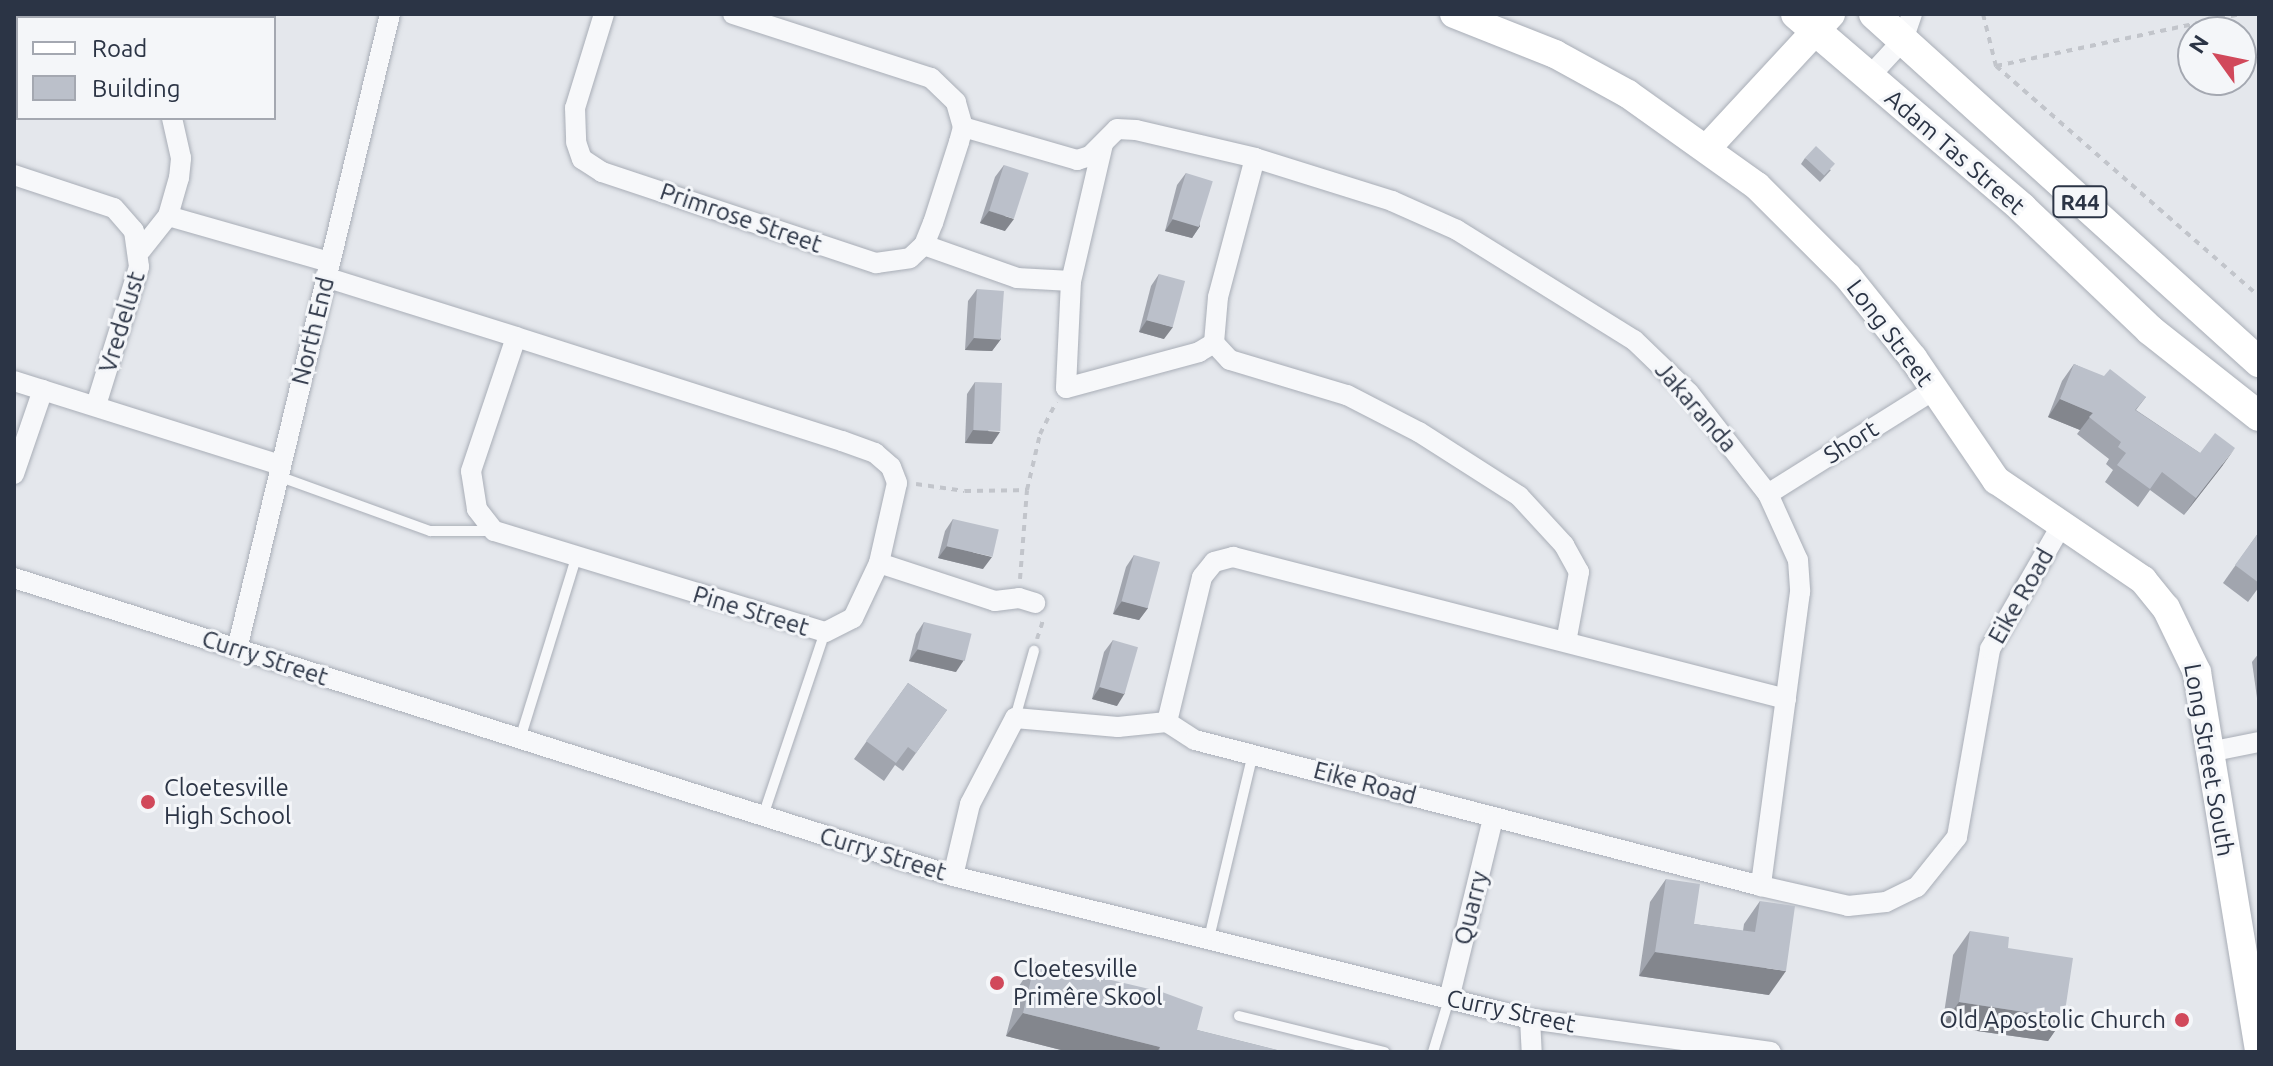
<!DOCTYPE html>
<meta charset="utf-8">
<style>
body{margin:0}
#map{position:relative;width:2273px;height:1066px;overflow:hidden;background:#e4e7ec;font-family:Ubuntu,sans-serif}
div>[style]{position:absolute}
[style*='--x']{left:calc(var(--x)*1px);top:calc(var(--y)*1px);width:calc(var(--w)*1px);rotate:calc(var(--a)*1deg)}
.path>*{height:4px;margin-top:-2px;transform-origin:0;background:repeating-linear-gradient(90deg,#c2c5cb 0 6px,transparent 0 12px)}
.roads{filter:drop-shadow(0 0 2px #a9aeb7) drop-shadow(0 0 2px #a9aeb7)}
.lane>*{height:10px;margin:-5px;padding:0 5px;transform-origin:5px;border-radius:5px;background:#f7f8fa}
.street>*{height:20px;margin:-10px;padding:0 10px;transform-origin:10px;border-radius:10px;background:#f7f8fa}
.secondary>*{height:28px;margin:-14px;padding:0 14px;transform-origin:14px;border-radius:14px;background:#fff}
.primary>*{height:30px;margin:-15px;padding:0 15px;transform-origin:15px;border-radius:15px;background:#fff}
.wall>*{inset:0;background:#a1a5ae}
.shaded-wall>*{inset:0;background:#83868d}
.building>*{inset:0;background:#bbc0ca;transform-origin:0 0}
.dots>*{width:22px;height:22px;translate:-50% -50%;box-sizing:border-box;border:4px solid #f4f6f9;border-radius:50%}
span{translate:-50% -50%;white-space:nowrap;text-align:center;line-height:1.15;-webkit-text-stroke:6px #f4f6f9;paint-order:stroke}
.shield-label span{padding:2px 6px;background:#f4f6f9;border:2px solid;border-radius:6px;-webkit-text-stroke-width:0}
.shield-label{font-size:22px;color:#2b3445;font-weight:700}
.street-label{font-size:24px;color:#2b3445}
.poi-label{font-size:24px;color:#2b3445}
.left{translate:0 -50%;text-align:left}
.right{translate:-100% -50%;text-align:right}
.frame{position:absolute;inset:0;border:16px solid #2b3445;pointer-events:none}
.legend{position:absolute;left:16px;top:16px;width:260px;height:104px;box-sizing:border-box;background:#f4f6f9;border:2px solid #a4a8b1;margin:0;padding:10px 14px;list-style:none;font-size:24px;color:#2b3445}
.legend li{display:flex;align-items:center;gap:16px;height:40px}
.legend b{width:40px;border:2px solid #a4a8b1}
.north{position:absolute;left:2177px;top:16px;width:80px;height:80px;box-sizing:border-box;background:#f4f6f9;border:2px solid #a4a8b1;border-radius:50%;rotate:303deg;font-size:22px;font-weight:700;line-height:32px;text-align:center;color:#2b3445}
.north::after{content:'';display:block;margin:auto;width:28px;height:36px;background:#d1495b;clip-path:polygon(50% 0,100% 100%,50% 72%,0 100%)}
</style>
<div id="map">
<div class="path">
<i style="--x:1983;--y:14;--w:54;--a:76"></i>
<i style="--x:1996;--y:66;--w:250;--a:-12"></i>
<i style="--x:1996;--y:66;--w:349;--a:41.2"></i>
<i style="--x:916;--y:484;--w:49;--a:8.1"></i>
<i style="--x:965;--y:491;--w:62;--a:-0.9"></i>
<i style="--x:1020;--y:579;--w:89;--a:-85.5"></i>
<i style="--x:1027;--y:490;--w:57;--a:-76.9"></i>
<i style="--x:1040;--y:434;--w:36;--a:-63"></i>
<i style="--x:1037;--y:639;--w:20;--a:-72"></i>
</div>
<div class="roads">
<div class="lane">
<i style="--x:278;--y:476;--w:162;--a:19.9"></i>
<i style="--x:430;--y:531;--w:62;--a:0"></i>
<i style="--x:1015;--y:718;--w:70;--a:-74.2"></i>
<i style="--x:520;--y:739;--w:189;--a:-72.8"></i>
<i style="--x:763;--y:816;--w:194;--a:-71.4"></i>
<i style="--x:1209;--y:938;--w:190;--a:-76.6"></i>
<i style="--x:1239;--y:1016;--w:150;--a:13.9"></i>
<i style="--x:1433;--y:1052;--w:55;--a:-73.2"></i>
</div>
<div class="street">
<i style="--x:604;--y:14;--w:98;--a:107.1"></i>
<i style="--x:575;--y:108;--w:34;--a:88"></i>
<i style="--x:576;--y:142;--w:18;--a:71"></i>
<i style="--x:582;--y:159;--w:24;--a:33"></i>
<i style="--x:602;--y:172;--w:289;--a:18.4"></i>
<i style="--x:876;--y:263;--w:34;--a:-8"></i>
<i style="--x:910;--y:258;--w:19;--a:-43"></i>
<i style="--x:924;--y:245;--w:24;--a:-68"></i>
<i style="--x:933;--y:223;--w:85;--a:-72.2"></i>
<i style="--x:959;--y:142;--w:16;--a:-75"></i>
<i style="--x:963;--y:127;--w:26;--a:-106"></i>
<i style="--x:956;--y:102;--w:35;--a:-136"></i>
<i style="--x:931;--y:78;--w:208;--a:-162.1"></i>
<i style="--x:194;--y:18;--w:8;--a:-30"></i>
<i style="--x:1869;--y:77;--w:50;--a:-47.4"></i>
<i style="--x:1903;--y:40;--w:28;--a:-71"></i>
<i style="--x:963;--y:127;--w:119;--a:16.1"></i>
<i style="--x:1077;--y:160;--w:14;--a:-17"></i>
<i style="--x:1090;--y:156;--w:38;--a:-45"></i>
<i style="--x:1117;--y:129;--w:19;--a:3"></i>
<i style="--x:1136;--y:130;--w:122;--a:13.2"></i>
<i style="--x:1255;--y:158;--w:144;--a:17.4"></i>
<i style="--x:1392;--y:201;--w:71;--a:24"></i>
<i style="--x:1457;--y:230;--w:208;--a:31.9"></i>
<i style="--x:1634;--y:340;--w:76;--a:43.9"></i>
<i style="--x:1689;--y:393;--w:128;--a:52"></i>
<i style="--x:1768;--y:494;--w:72;--a:65.6"></i>
<i style="--x:1798;--y:560;--w:32;--a:86"></i>
<i style="--x:1800;--y:592;--w:297;--a:97.6"></i>
<i style="--x:1103;--y:144;--w:141;--a:103.1"></i>
<i style="--x:1071;--y:281;--w:107;--a:92.7"></i>
<i style="--x:1066;--y:388;--w:138;--a:-15.1"></i>
<i style="--x:1199;--y:352;--w:17;--a:-31"></i>
<i style="--x:1255;--y:158;--w:144;--a:104.9"></i>
<i style="--x:1218;--y:297;--w:46;--a:95"></i>
<i style="--x:1214;--y:343;--w:23;--a:47"></i>
<i style="--x:1230;--y:360;--w:122;--a:16.7"></i>
<i style="--x:1347;--y:395;--w:81;--a:27.2"></i>
<i style="--x:1419;--y:432;--w:119;--a:32.6"></i>
<i style="--x:1519;--y:496;--w:67;--a:47.4"></i>
<i style="--x:1564;--y:545;--w:31;--a:61"></i>
<i style="--x:1579;--y:572;--w:71;--a:100.5"></i>
<i style="--x:14;--y:175;--w:105;--a:18.3"></i>
<i style="--x:114;--y:208;--w:30;--a:49"></i>
<i style="--x:134;--y:231;--w:36;--a:82"></i>
<i style="--x:139;--y:267;--w:145;--a:107.3"></i>
<i style="--x:168;--y:216;--w:168;--a:15.9"></i>
<i style="--x:924;--y:245;--w:99;--a:19.5"></i>
<i style="--x:1017;--y:278;--w:54;--a:3.2"></i>
<i style="--x:141;--y:250;--w:43;--a:-51.5"></i>
<i style="--x:168;--y:216;--w:40;--a:-74"></i>
<i style="--x:179;--y:178;--w:20;--a:-84"></i>
<i style="--x:181;--y:158;--w:41;--a:-102.7"></i>
<i style="--x:325;--y:277;--w:200;--a:17.4"></i>
<i style="--x:516;--y:337;--w:342;--a:17.7"></i>
<i style="--x:842;--y:441;--w:35;--a:20"></i>
<i style="--x:875;--y:453;--w:21;--a:41"></i>
<i style="--x:891;--y:467;--w:17;--a:69"></i>
<i style="--x:897;--y:483;--w:82;--a:102.7"></i>
<i style="--x:879;--y:563;--w:61;--a:115.3"></i>
<i style="--x:853;--y:618;--w:31;--a:153"></i>
<i style="--x:825;--y:632;--w:346;--a:-163"></i>
<i style="--x:494;--y:531;--w:28;--a:-128"></i>
<i style="--x:477;--y:509;--w:38;--a:-99"></i>
<i style="--x:471;--y:471;--w:141;--a:-71.4"></i>
<i style="--x:14;--y:381;--w:280;--a:17.5"></i>
<i style="--x:14;--y:474;--w:89;--a:-71"></i>
<i style="--x:1768;--y:494;--w:196;--a:-32.1"></i>
<i style="--x:879;--y:563;--w:122;--a:18.1"></i>
<i style="--x:995;--y:601;--w:24;--a:-7"></i>
<i style="--x:1019;--y:598;--w:17;--a:17"></i>
<i style="--x:14;--y:578;--w:985;--a:17.61"></i>
<i style="--x:953;--y:876;--w:594;--a:13.92"></i>
<i style="--x:1530;--y:1019;--w:243;--a:7.8"></i>
<i style="--x:237;--y:649;--w:653;--a:-76.45"></i>
<i style="--x:1167;--y:722;--w:33;--a:33"></i>
<i style="--x:1195;--y:740;--w:585;--a:14.46"></i>
<i style="--x:1761;--y:886;--w:89;--a:12.9"></i>
<i style="--x:1848;--y:906;--w:38;--a:-6"></i>
<i style="--x:1886;--y:902;--w:34;--a:-26"></i>
<i style="--x:1917;--y:887;--w:64;--a:-51.3"></i>
<i style="--x:1957;--y:837;--w:191;--a:-80"></i>
<i style="--x:1990;--y:649;--w:142;--a:-60"></i>
<i style="--x:1167;--y:722;--w:149;--a:-76.4"></i>
<i style="--x:1202;--y:577;--w:19;--a:-51"></i>
<i style="--x:1214;--y:562;--w:20;--a:-15"></i>
<i style="--x:1233;--y:557;--w:571;--a:14.4"></i>
<i style="--x:2209;--y:752;--w:51;--a:-11.3"></i>
<i style="--x:953;--y:876;--w:74;--a:-76.7"></i>
<i style="--x:970;--y:804;--w:97;--a:-62.4"></i>
<i style="--x:1015;--y:718;--w:103;--a:5"></i>
<i style="--x:1118;--y:727;--w:49;--a:-5.8"></i>
<i style="--x:1449;--y:999;--w:186;--a:-76.3"></i>
<i style="--x:1530;--y:1019;--w:33;--a:87"></i>
</div>
<div class="secondary">
<i style="--x:1454;--y:14;--w:109;--a:21.6"></i>
<i style="--x:1555;--y:54;--w:83;--a:28.7"></i>
<i style="--x:1628;--y:94;--w:158;--a:35.5"></i>
<i style="--x:1757;--y:186;--w:129;--a:45"></i>
<i style="--x:1848;--y:277;--w:104;--a:51.3"></i>
<i style="--x:1913;--y:358;--w:148;--a:55.8"></i>
<i style="--x:1996;--y:480;--w:178;--a:34.2"></i>
<i style="--x:2143;--y:580;--w:36;--a:51"></i>
<i style="--x:2166;--y:608;--w:71;--a:64.2"></i>
<i style="--x:2197;--y:672;--w:383;--a:80.7"></i>
<i style="--x:1708;--y:147;--w:181;--a:-47.2"></i>
</div>
<div class="primary">
<i style="--x:1796;--y:14;--w:298;--a:40.6"></i>
<i style="--x:2022;--y:208;--w:177;--a:43.6"></i>
<i style="--x:2150;--y:330;--w:139;--a:38.3"></i>
<i style="--x:1874;--y:14;--w:519;--a:42.11"></i>
</div>
</div>
<div class="wall">
<i style="clip-path:polygon(1805px 158px,1831px 170px,1820px 182px,1801px 164px)"></i>
<i style="clip-path:polygon(1004px 165px,1005px 231px,980px 223px,995px 177px)"></i>
<i style="clip-path:polygon(1186px 173px,1200px 226px,1192px 238px,1165px 231px,1177px 185px)"></i>
<i style="clip-path:polygon(1159px 274px,1164px 339px,1139px 332px,1151px 286px)"></i>
<i style="clip-path:polygon(977px 289px,1001px 339px,992px 351px,965px 350px,968px 301px)"></i>
<i style="clip-path:polygon(2074px 364px,2146px 397px,2136px 410px,2200px 453px,2223px 465px,2184px 515px,2150px 490px,2138px 507px,2105px 482px,2113px 470px,2106px 464px,2109px 459px,2077px 434px,2080px 430px,2048px 417px,2062px 381px)"></i>
<i style="clip-path:polygon(975px 382px,992px 444px,965px 443px,967px 394px)"></i>
<i style="clip-path:polygon(953px 519px,983px 569px,938px 558px,945px 531px)"></i>
<i style="clip-path:polygon(2259px 532px,2259px 587px,2248px 602px,2223px 583px)"></i>
<i style="clip-path:polygon(1134px 555px,1148px 608px,1139px 620px,1113px 614px,1126px 567px)"></i>
<i style="clip-path:polygon(924px 622px,956px 672px,909px 661px,916px 634px)"></i>
<i style="clip-path:polygon(1113px 640px,1117px 706px,1092px 699px,1104px 652px)"></i>
<i style="clip-path:polygon(2259px 653px,2259px 705px,2258px 705px,2252px 662px)"></i>
<i style="clip-path:polygon(908px 683px,947px 710px,903px 771px,895px 765px,884px 781px,854px 759px)"></i>
<i style="clip-path:polygon(1666px 879px,1694px 924px,1743px 931px,1744px 924px,1760px 901px,1769px 995px,1639px 976px,1650px 902px)"></i>
<i style="clip-path:polygon(1970px 931px,2064px 1018px,2048px 1041px,1942px 1026px,1953px 955px)"></i>
<i style="clip-path:polygon(1035px 962px,1197px 1030px,1285px 1052px,1069px 1052px,1006px 1036px,1019px 986px)"></i>
</div>
<div class="shaded-wall">
<i style="clip-path:polygon(989px 211px,1014px 219px,1005px 231px,980px 223px)"></i>
<i style="clip-path:polygon(1173px 219px,1200px 226px,1192px 238px,1165px 231px)"></i>
<i style="clip-path:polygon(1147px 320px,1173px 327px,1164px 339px,1139px 332px)"></i>
<i style="clip-path:polygon(974px 338px,1001px 339px,992px 351px,965px 350px)"></i>
<i style="clip-path:polygon(2060px 399px,2093px 413px,2080px 430px,2048px 417px)"></i>
<i style="clip-path:polygon(973px 430px,1000px 432px,992px 444px,965px 443px)"></i>
<i style="clip-path:polygon(2235px 448px,2223px 465px,2184px 515px,2196px 498px)"></i>
<i style="clip-path:polygon(947px 546px,992px 557px,983px 569px,938px 558px)"></i>
<i style="clip-path:polygon(1122px 601px,1148px 608px,1139px 620px,1113px 614px)"></i>
<i style="clip-path:polygon(918px 649px,964px 660px,956px 672px,909px 661px)"></i>
<i style="clip-path:polygon(1100px 687px,1125px 693px,1117px 706px,1092px 699px)"></i>
<i style="clip-path:polygon(1655px 952px,1786px 971px,1769px 995px,1639px 976px)"></i>
<i style="clip-path:polygon(1959px 1002px,2064px 1018px,2048px 1041px,1942px 1026px)"></i>
<i style="clip-path:polygon(1023px 1013px,1160px 1047px,1157px 1052px,1069px 1052px,1006px 1036px)"></i>
</div>
<div class="building">
<i style="left:1816px;top:146px;width:26px;height:16px;rotate:43deg"></i>
<i style="left:1004px;top:165px;width:26px;height:48px;rotate:18deg"></i>
<i style="left:1186px;top:173px;width:28px;height:48px;rotate:17deg"></i>
<i style="left:1159px;top:274px;width:27px;height:48px;rotate:15deg"></i>
<i style="left:977px;top:289px;width:27px;height:49px;rotate:4deg"></i>
<i style="clip-path:polygon(2074px 364px,2104px 376px,2110px 369px,2146px 397px,2135px 410px,2200px 453px,2215px 433px,2235px 448px,2196px 498px,2162px 472px,2150px 489px,2117px 465px,2126px 453px,2118px 447px,2121px 442px,2089px 417px,2093px 413px,2060px 399px)"></i>
<i style="left:975px;top:382px;width:27px;height:48px;rotate:2deg"></i>
<i style="left:953px;top:519px;width:47px;height:28px;rotate:13deg"></i>
<i style="clip-path:polygon(2259px 532px,2259px 583px,2235px 565px)"></i>
<i style="left:1134px;top:555px;width:27px;height:48px;rotate:15deg"></i>
<i style="left:924px;top:622px;width:49px;height:28px;rotate:14deg"></i>
<i style="left:1113px;top:640px;width:26px;height:49px;rotate:16deg"></i>
<i style="clip-path:polygon(908px 683px,947px 710px,916px 753px,908px 747px,896px 763px,866px 741px)"></i>
<i style="clip-path:polygon(1666px 879px,1700px 884px,1694px 924px,1755px 932px,1760px 901px,1795px 906px,1786px 971px,1655px 952px)"></i>
<i style="clip-path:polygon(1970px 931px,2009px 937px,2008px 948px,2073px 958px,2064px 1018px,1959px 1002px)"></i>
<i style="clip-path:polygon(1035px 962px,1162px 992px,1203px 1007px,1197px 1030px,1285px 1052px,1159px 1052px,1160px 1047px,1023px 1013px)"></i>
</div>
<div class="dots">
<i style="left:148px;top:802px;background:#d1495b"></i>
<i style="left:997px;top:983px;background:#d1495b"></i>
<i style="left:2182px;top:1020px;background:#d1495b"></i>
</div>
<div class="shield-label">
<span style="left:2080px;top:202px">R44</span>
</div>
<div class="street-label">
<span style="left:1955px;top:152px;rotate:41deg">Adam Tas Street</span>
<span style="left:741px;top:218px;rotate:19deg">Primrose Street</span>
<span style="left:122px;top:322px;rotate:-73deg">Vredelust</span>
<span style="left:313px;top:331px;rotate:-76deg">North End</span>
<span style="left:1890px;top:333px;rotate:53deg">Long Street</span>
<span style="left:1696px;top:407px;rotate:49deg">Jakaranda</span>
<span style="left:1851px;top:442px;rotate:-32deg">Short</span>
<span style="left:2021px;top:596px;rotate:-60deg">Eike Road</span>
<span style="left:751px;top:611px;rotate:17deg">Pine Street</span>
<span style="left:265px;top:658px;rotate:18deg">Curry Street</span>
<span style="left:2209px;top:760px;rotate:80deg">Long Street South</span>
<span style="left:1365px;top:783px;rotate:15deg">Eike Road</span>
<span style="left:883px;top:854px;rotate:17deg">Curry Street</span>
<span style="left:1471px;top:908px;rotate:-76deg">Quarry</span>
<span style="left:1511px;top:1011px;rotate:12deg">Curry Street</span>
</div>
<div class="poi-label">
<span class="left" style="left:164px;top:802px">Cloetesville<br>High School</span>
<span class="left" style="left:1013px;top:983px">Cloetesville<br>Primêre Skool</span>
<span class="right" style="left:2166px;top:1020px">Old Apostolic Church</span>
</div>
<div class="frame"></div>
<ul class="legend">
<li><b style="height:10px;background:#fff"></b>Road</li>
<li><b style="height:22px;background:#bbc0ca"></b>Building</li>
</ul>
<div class="north">N</div>
</div>
